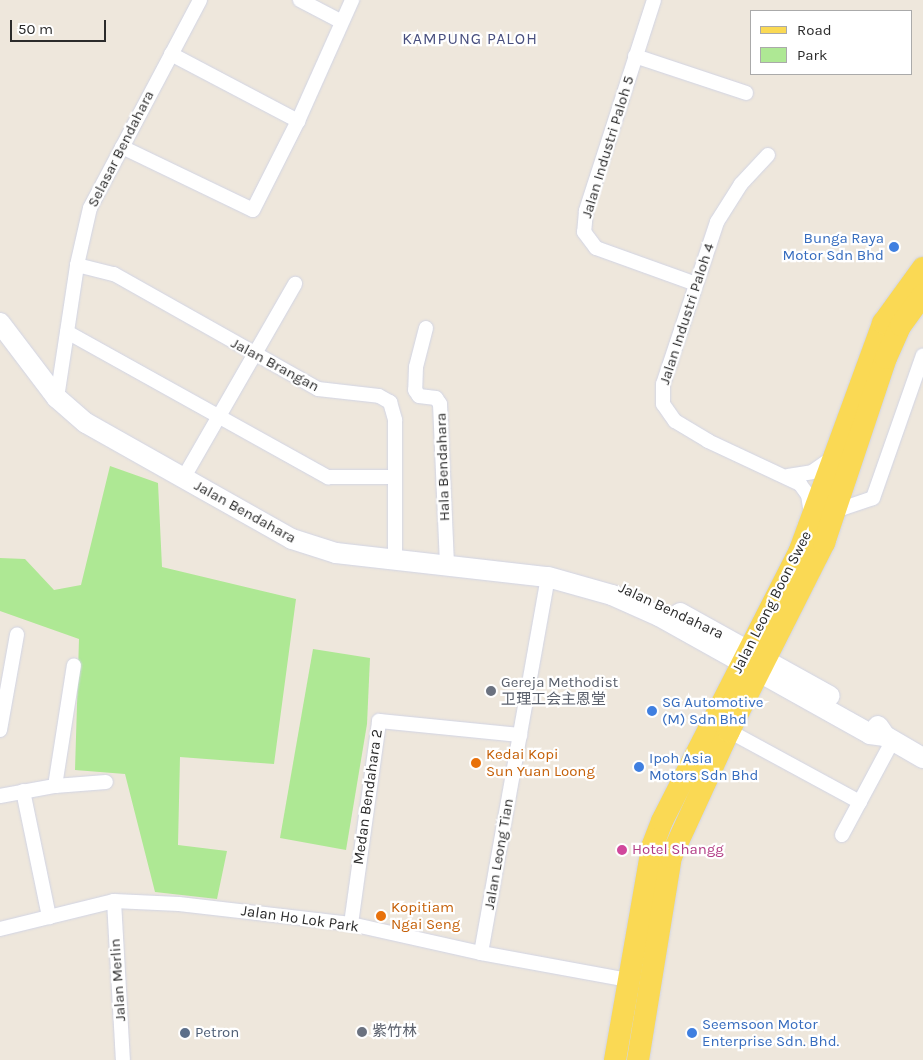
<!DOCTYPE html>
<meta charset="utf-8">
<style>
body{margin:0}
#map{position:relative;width:923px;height:1060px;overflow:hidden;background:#eee7dc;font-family:Karla,"Noto Sans SC",sans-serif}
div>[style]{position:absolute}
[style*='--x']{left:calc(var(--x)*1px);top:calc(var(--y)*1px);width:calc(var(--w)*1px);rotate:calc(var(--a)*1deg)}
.green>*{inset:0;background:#aee894}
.roads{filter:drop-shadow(0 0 1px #d1d4e4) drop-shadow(0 0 1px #d1d4e4)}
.street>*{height:14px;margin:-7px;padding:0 7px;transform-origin:7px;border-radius:7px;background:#fff}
.secondary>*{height:20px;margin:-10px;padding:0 10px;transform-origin:10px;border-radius:10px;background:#fff}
.primary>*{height:22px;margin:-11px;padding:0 11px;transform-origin:11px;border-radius:11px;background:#fad954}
.dots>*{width:14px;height:14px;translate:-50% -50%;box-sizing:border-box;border:2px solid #fff;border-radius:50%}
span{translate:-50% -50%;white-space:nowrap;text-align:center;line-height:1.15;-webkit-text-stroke:4.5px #fff;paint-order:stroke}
.street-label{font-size:15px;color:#2b2b2b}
.shop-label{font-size:15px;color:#366cbe}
.right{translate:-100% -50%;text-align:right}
.left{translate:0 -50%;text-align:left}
.worship-label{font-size:15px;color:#5b616d}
.food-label{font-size:15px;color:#c56008}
.hotel-label{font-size:15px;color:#b23c85}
.service-label{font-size:15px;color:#4e5e75}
.neighbourhood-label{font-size:16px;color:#484f7f;letter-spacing:1px}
.legend{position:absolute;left:750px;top:10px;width:162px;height:65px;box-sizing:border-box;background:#fff;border:1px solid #aaa;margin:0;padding:6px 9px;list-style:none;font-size:15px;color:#2b2b2b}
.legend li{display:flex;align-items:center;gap:10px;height:25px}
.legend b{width:25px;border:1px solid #aaa}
.scale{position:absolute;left:10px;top:20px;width:96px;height:22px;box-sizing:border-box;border:2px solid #2b2b2b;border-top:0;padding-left:6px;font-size:15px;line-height:18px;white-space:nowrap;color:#2b2b2b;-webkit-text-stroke:4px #fff;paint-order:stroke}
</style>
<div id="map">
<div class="green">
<i style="clip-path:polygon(110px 466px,158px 483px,162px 567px,296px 599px,274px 764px,180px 757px,178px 845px,227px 851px,217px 899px,155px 892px,125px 774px,75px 770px,79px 639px,0 611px,0 558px,25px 559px,54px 590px,81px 585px)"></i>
<i style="clip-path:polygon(313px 649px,370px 658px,367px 724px,346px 850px,280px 838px)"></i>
</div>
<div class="roads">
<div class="street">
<i style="--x:300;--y:0;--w:47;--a:27.6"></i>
<i style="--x:654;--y:0;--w:222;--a:107.9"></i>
<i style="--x:586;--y:211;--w:21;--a:95"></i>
<i style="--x:584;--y:232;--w:20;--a:53"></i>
<i style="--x:596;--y:248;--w:106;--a:19.8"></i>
<i style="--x:171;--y:54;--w:144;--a:27.8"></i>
<i style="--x:635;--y:56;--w:117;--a:18.4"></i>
<i style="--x:122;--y:147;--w:145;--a:25.7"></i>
<i style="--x:253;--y:210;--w:100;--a:-63.2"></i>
<i style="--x:298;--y:121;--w:133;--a:-65.9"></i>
<i style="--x:768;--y:155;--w:40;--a:133"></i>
<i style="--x:741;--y:184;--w:45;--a:122.3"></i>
<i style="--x:717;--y:222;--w:171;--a:108.4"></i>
<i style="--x:663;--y:384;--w:20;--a:90"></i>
<i style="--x:663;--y:404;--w:21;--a:55"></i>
<i style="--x:675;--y:421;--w:39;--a:31"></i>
<i style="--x:708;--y:441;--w:102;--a:25.1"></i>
<i style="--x:800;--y:484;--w:14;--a:54"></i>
<i style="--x:808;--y:495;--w:18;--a:81"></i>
<i style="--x:77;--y:265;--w:38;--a:14"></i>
<i style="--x:114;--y:274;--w:234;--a:29.4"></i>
<i style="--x:318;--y:389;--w:61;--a:6.5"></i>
<i style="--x:379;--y:396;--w:13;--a:29"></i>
<i style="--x:390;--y:402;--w:19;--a:74"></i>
<i style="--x:395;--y:420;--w:140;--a:90"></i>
<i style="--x:426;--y:328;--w:40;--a:104.4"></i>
<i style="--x:416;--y:367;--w:23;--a:92"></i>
<i style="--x:415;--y:390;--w:7;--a:56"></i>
<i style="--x:419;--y:396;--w:17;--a:7"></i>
<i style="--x:436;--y:398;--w:7;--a:56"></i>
<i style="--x:440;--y:404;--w:161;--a:87.5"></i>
<i style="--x:67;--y:332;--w:299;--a:29.1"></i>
<i style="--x:328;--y:477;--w:67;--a:0"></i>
<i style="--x:57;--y:398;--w:134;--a:-81.4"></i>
<i style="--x:77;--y:265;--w:58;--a:-77.2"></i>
<i style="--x:90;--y:208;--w:235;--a:-62.1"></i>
<i style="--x:788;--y:476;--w:24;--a:-9"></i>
<i style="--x:812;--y:472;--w:24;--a:-35"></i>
<i style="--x:184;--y:477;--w:223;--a:-60.1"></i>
<i style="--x:835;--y:511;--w:40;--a:-18.9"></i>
<i style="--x:873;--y:498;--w:151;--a:-70.7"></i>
<i style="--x:0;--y:730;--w:97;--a:-79.9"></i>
<i style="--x:729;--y:731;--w:149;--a:28.5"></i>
<i style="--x:55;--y:786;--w:122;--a:-81.1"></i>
<i style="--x:23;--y:791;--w:129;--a:78.3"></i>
<i style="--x:0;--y:796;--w:56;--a:-10.3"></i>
<i style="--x:55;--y:786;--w:51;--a:-4.5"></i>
<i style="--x:842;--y:835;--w:108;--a:-61.8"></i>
<i style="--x:114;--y:901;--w:159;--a:86.8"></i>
<i style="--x:351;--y:924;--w:205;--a:-82.1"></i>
<i style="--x:379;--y:721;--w:142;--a:5.7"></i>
<i style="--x:0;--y:929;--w:117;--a:-13.8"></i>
<i style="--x:114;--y:901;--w:65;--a:2.6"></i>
<i style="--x:179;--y:904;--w:173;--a:6.6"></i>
<i style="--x:351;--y:924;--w:133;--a:12.6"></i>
<i style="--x:481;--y:953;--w:149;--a:10.4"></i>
<i style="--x:481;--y:953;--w:382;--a:-79.9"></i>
</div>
<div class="secondary">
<i style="--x:0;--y:323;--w:94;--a:52.8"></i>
<i style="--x:57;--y:398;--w:38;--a:41"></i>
<i style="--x:86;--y:423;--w:236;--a:29.4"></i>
<i style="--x:292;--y:539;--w:46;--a:17.7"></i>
<i style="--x:336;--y:553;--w:213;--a:6.5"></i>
<i style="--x:548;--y:577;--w:66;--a:15.7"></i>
<i style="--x:612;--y:595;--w:51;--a:24.1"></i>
<i style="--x:659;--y:616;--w:242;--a:29.2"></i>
<i style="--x:870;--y:734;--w:15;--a:8"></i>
<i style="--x:680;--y:613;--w:171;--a:29"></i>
<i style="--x:878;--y:726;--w:12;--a:55"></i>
<i style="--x:885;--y:736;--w:44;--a:30.1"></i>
</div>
<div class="primary">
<i style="--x:615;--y:1060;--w:216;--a:-80.1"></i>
<i style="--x:652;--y:847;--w:28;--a:-69"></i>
<i style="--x:662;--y:821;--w:304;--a:-63"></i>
<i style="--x:800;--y:550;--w:242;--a:-69.9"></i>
<i style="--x:883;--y:323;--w:68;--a:-54"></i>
<i style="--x:638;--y:1060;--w:206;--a:-80.8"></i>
<i style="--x:671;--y:857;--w:139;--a:-65.3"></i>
<i style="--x:729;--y:731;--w:211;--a:-63.2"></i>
<i style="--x:824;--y:543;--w:195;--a:-71.5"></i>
<i style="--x:886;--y:358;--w:36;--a:-66"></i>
<i style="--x:901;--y:325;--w:37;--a:-54"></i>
</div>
</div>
<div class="dots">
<i style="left:894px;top:247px;background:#3f7fe0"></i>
<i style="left:491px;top:691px;background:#6b7280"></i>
<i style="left:652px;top:711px;background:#3f7fe0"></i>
<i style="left:476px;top:763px;background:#e8710a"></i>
<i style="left:639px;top:767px;background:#3f7fe0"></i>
<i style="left:622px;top:850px;background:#d1479c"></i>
<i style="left:381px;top:916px;background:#e8710a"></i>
<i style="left:362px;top:1032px;background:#6b7280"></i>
<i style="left:185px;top:1033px;background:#5c6f8a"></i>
<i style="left:692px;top:1033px;background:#3f7fe0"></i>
</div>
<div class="street-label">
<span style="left:608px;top:147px;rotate:-73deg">Jalan Industri Paloh 5</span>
<span style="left:121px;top:149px;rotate:-63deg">Selasar Bendahara</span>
<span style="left:687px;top:314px;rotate:-72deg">Jalan Industri Paloh 4</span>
<span style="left:275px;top:365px;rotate:28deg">Jalan Brangan</span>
<span style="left:443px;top:467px;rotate:-92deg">Hala Bendahara</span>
<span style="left:245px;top:512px;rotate:29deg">Jalan Bendahara</span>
<span style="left:772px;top:602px;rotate:-63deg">Jalan Leong Boon Swee</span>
<span style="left:671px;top:611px;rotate:25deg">Jalan Bendahara</span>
<span style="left:368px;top:797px;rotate:-82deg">Medan Bendahara 2</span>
<span style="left:499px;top:854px;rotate:-80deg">Jalan Leong Tian</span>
<span style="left:300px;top:919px;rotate:8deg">Jalan Ho Lok Park</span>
<span style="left:118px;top:980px;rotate:-94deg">Jalan Merlin</span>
</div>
<div class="shop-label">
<span class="right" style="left:884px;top:247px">Bunga Raya<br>Motor Sdn Bhd</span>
<span class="left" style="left:662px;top:711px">SG Automotive<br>(M) Sdn Bhd</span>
<span class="left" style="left:649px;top:767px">Ipoh Asia<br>Motors Sdn Bhd</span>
<span class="left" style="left:702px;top:1033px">Seemsoon Motor<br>Enterprise Sdn. Bhd.</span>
</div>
<div class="worship-label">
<span class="left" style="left:501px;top:691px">Gereja Methodist<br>卫理工会主恩堂</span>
<span class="left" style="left:372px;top:1032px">紫竹林</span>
</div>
<div class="food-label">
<span class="left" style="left:486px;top:763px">Kedai Kopi<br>Sun Yuan Loong</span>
<span class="left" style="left:391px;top:916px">Kopitiam<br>Ngai Seng</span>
</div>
<div class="hotel-label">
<span class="left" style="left:632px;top:850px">Hotel Shangg</span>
</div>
<div class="service-label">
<span class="left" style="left:195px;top:1033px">Petron</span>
</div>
<div class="neighbourhood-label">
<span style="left:470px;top:39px">KAMPUNG PALOH</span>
</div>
<ul class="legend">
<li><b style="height:6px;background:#fad954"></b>Road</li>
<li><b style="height:14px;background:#aee894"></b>Park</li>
</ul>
<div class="scale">50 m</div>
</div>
